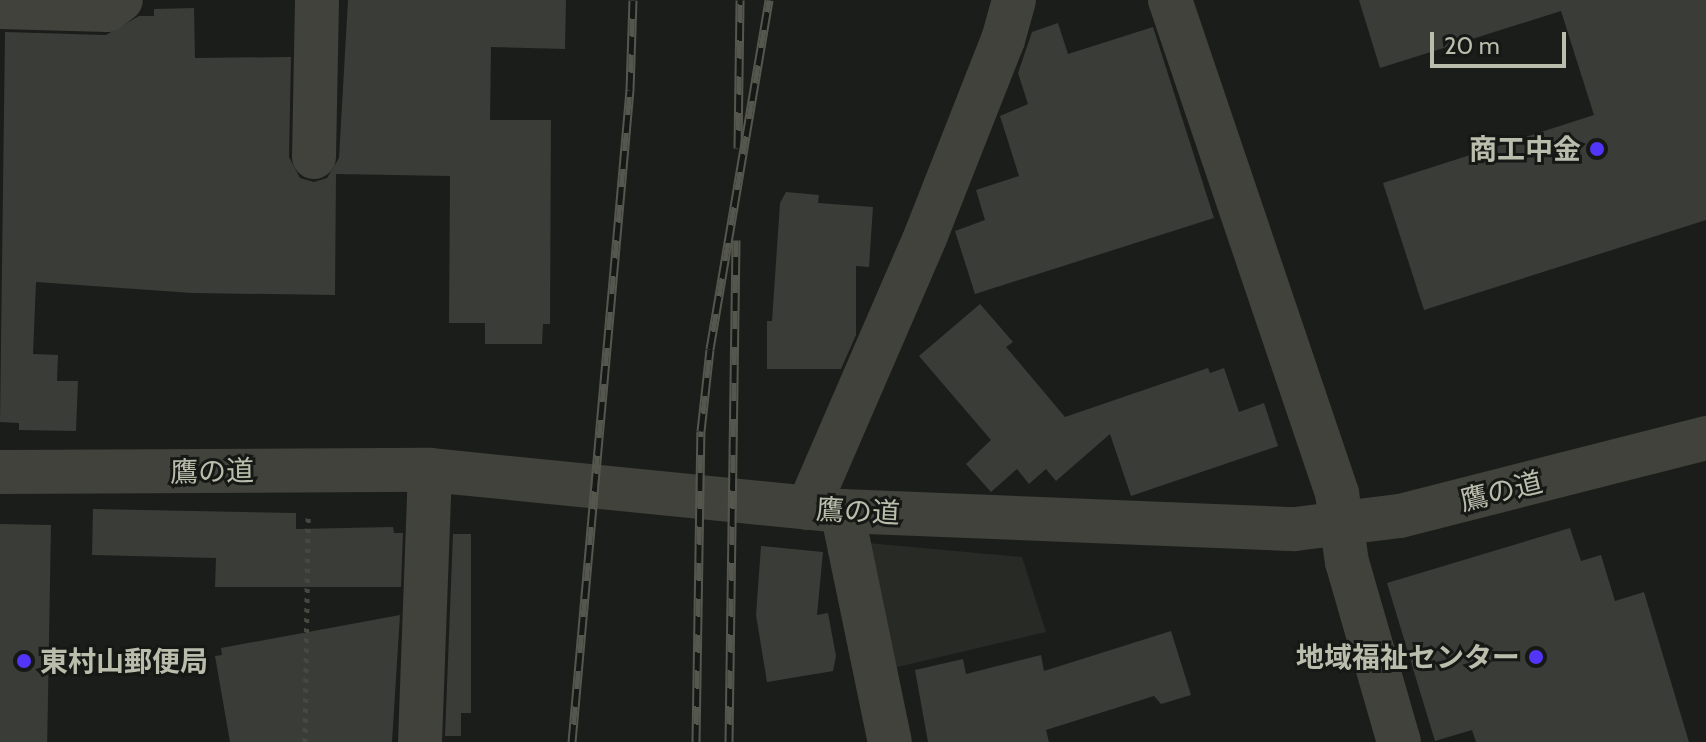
<!DOCTYPE html>
<meta charset="utf-8">
<style>
body{margin:0}
#map{position:relative;width:1706px;height:742px;overflow:hidden;background:#1b1d1a;font-family:Cabin,"Noto Sans JP",sans-serif}
div>[style]{position:absolute}
[style*='--x']{left:calc(var(--x)*1px);top:calc(var(--y)*1px);width:calc(var(--w)*1px);rotate:calc(var(--a)*1deg)}
.built>*{inset:0;background:#282a26}
.building>*{inset:0;background:#3a3c37;transform-origin:0 0}
.path>*{height:5px;margin-top:-2.5px;transform-origin:0;background:repeating-linear-gradient(90deg,#474941 0 4px,transparent 0 10px)}
.minor>*{height:44px;margin:-22px;padding:0 22px;transform-origin:22px;border-radius:22px;background:#40423b}
.tertiary>*{height:44px;margin:-22px;padding:0 22px;transform-origin:22px;border-radius:22px;background:#40423b}
.rail>*{height:9px;margin-top:-4.5px;transform-origin:0;background:repeating-linear-gradient(90deg,#161815 0 18px,#55574e 0 36px);box-sizing:border-box;border-block:2px solid #55574e}
.dots>*{width:22px;height:22px;translate:-50% -50%;box-sizing:border-box;border:4px solid #161815;border-radius:50%}
span{translate:-50% -50%;white-space:nowrap;text-align:center;line-height:1.15;-webkit-text-stroke:6px #161815;paint-order:stroke}
.poi-label{font-size:28px;color:#babcac;font-weight:700}
.right{translate:-100% -50%;text-align:right}
.left{translate:0 -50%;text-align:left}
.street-label{font-size:28px;color:#babcac}
.scale{position:absolute;left:1430px;top:32px;width:136px;height:36px;box-sizing:border-box;border:4px solid #babcac;border-top:0;padding-left:10px;font-size:24px;line-height:28px;white-space:nowrap;color:#babcac;-webkit-text-stroke:6px #161815;paint-order:stroke}
</style>
<div id="map">
<div class="built">
<i style="clip-path:polygon(857px 542px,1022px 557px,1046px 632px,885px 670px)"></i>
</div>
<div class="building">
<i style="clip-path:polygon(348px 0,566px 0,565px 49px,491px 47px,490px 120px,551px 120px,550px 324px,543px 324px,542px 344px,485px 344px,485px 323px,449px 323px,450px 176px,336px 174px,335px 295px,192px 293px,36px 282px,33px 354px,58px 355px,57px 381px,78px 381px,76px 431px,19px 430px,19px 423px,0 422px,5px 32px,106px 35px,139px 16px,154px 16px,154px 9px,194px 8px,195px 58px,291px 57px,289px 157px,300px 178px,314px 182px,327px 178px,339px 158px)"></i>
<i style="clip-path:polygon(1359px 0,1706px 0,1706px 220px,1424px 310px,1383px 183px,1594px 115px,1561px 11px,1380px 68px)"></i>
<i style="clip-path:polygon(1058px 23px,1068px 54px,1153px 27px,1214px 218px,975px 294px,955px 231px,985px 220px,976px 190px,1019px 176px,1000px 116px,1028px 104px,1018px 73px,1032px 32px)"></i>
<i style="clip-path:polygon(786px 192px,819px 195px,818px 203px,873px 207px,869px 267px,856px 266px,856px 335px,841px 369px,767px 369px,767px 321px,772px 321px,780px 203px)"></i>
<i style="clip-path:polygon(980px 304px,1013px 342px,1006px 347px,1065px 417px,1208px 368px,1210px 373px,1224px 368px,1239px 412px,1264px 403px,1278px 446px,1131px 496px,1110px 434px,1056px 481px,1046px 469px,1029px 484px,1017px 469px,991px 492px,966px 464px,991px 440px,919px 356px)"></i>
<i style="clip-path:polygon(93px 509px,296px 513px,296px 529px,393px 527px,394px 533px,403px 533px,401px 587px,215px 587px,216px 558px,92px 555px)"></i>
<i style="left:0;top:524px;width:51px;height:218px;rotate:1deg"></i>
<i style="clip-path:polygon(1570px 528px,1581px 561px,1601px 555px,1615px 601px,1644px 592px,1689px 742px,1476px 742px,1472px 730px,1435px 741px,1387px 583px)"></i>
<i style="clip-path:polygon(453px 534px,471px 534px,471px 713px,461px 713px,461px 736px,445px 736px)"></i>
<i style="clip-path:polygon(761px 546px,823px 552px,817px 615px,828px 613px,836px 656px,833px 671px,767px 682px,756px 615px)"></i>
<i style="clip-path:polygon(400px 615px,392px 742px,230px 742px,215px 656px,222px 655px,221px 648px)"></i>
<i style="clip-path:polygon(1171px 631px,1191px 695px,1161px 704px,1154px 696px,1046px 730px,1049px 742px,928px 742px,915px 670px,963px 659px,966px 674px,1041px 655px,1044px 671px)"></i>
</div>
<div class="path">
<i style="--x:305;--y:742;--w:227;--a:-89.2"></i>
</div>
<div class="minor">
<i style="--x:1170;--y:0;--w:521;--a:71.29"></i>
<i style="--x:1337;--y:493;--w:70;--a:81.8"></i>
<i style="--x:1347;--y:562;--w:187;--a:73.9"></i>
<i style="--x:0;--y:7;--w:107;--a:1.6"></i>
<i style="--x:107;--y:10;--w:17;--a:-36"></i>
<i style="--x:314;--y:157;--w:157;--a:-88.9"></i>
<i style="--x:808;--y:508;--w:297;--a:-66.6"></i>
<i style="--x:926;--y:235;--w:210;--a:-68.5"></i>
<i style="--x:1003;--y:40;--w:41;--a:-74.6"></i>
<i style="--x:842;--y:511;--w:236;--a:78.3"></i>
<i style="--x:420;--y:742;--w:272;--a:-87.9"></i>
</div>
<div class="tertiary">
<i style="--x:0;--y:472;--w:430;--a:-0.3"></i>
<i style="--x:430;--y:470;--w:414;--a:5.7"></i>
<i style="--x:842;--y:511;--w:453;--a:2.3"></i>
<i style="--x:1295;--y:529;--w:106;--a:-7.1"></i>
<i style="--x:1400;--y:516;--w:316;--a:-14.3"></i>
</div>
<div class="rail">
<i style="--x:738;--y:148;--w:148;--a:-89.2"></i>
<i style="--x:572;--y:742;--w:655;--a:-84.92"></i>
<i style="--x:630;--y:90;--w:90;--a:-88.1"></i>
<i style="--x:696;--y:742;--w:311;--a:-89.1"></i>
<i style="--x:701;--y:431;--w:82;--a:-83.7"></i>
<i style="--x:710;--y:349;--w:354;--a:-80.4"></i>
<i style="--x:729;--y:742;--w:502;--a:-89.2"></i>
</div>
<div class="dots">
<i style="left:1597px;top:149px;background:#5136f9"></i>
<i style="left:1536px;top:657px;background:#5136f9"></i>
<i style="left:24px;top:661px;background:#5136f9"></i>
</div>
<div class="poi-label">
<span class="right" style="left:1581px;top:149px">商工中金</span>
<span class="right" style="left:1520px;top:657px">地域福祉センター</span>
<span class="left" style="left:40px;top:661px">東村山郵便局</span>
</div>
<div class="street-label">
<span style="left:212px;top:471px;rotate:-1deg">鷹の道</span>
<span style="left:1501px;top:491px;rotate:-14deg">鷹の道</span>
<span style="left:858px;top:511px;rotate:3deg">鷹の道</span>
</div>
<div class="scale">20 m</div>
</div>
